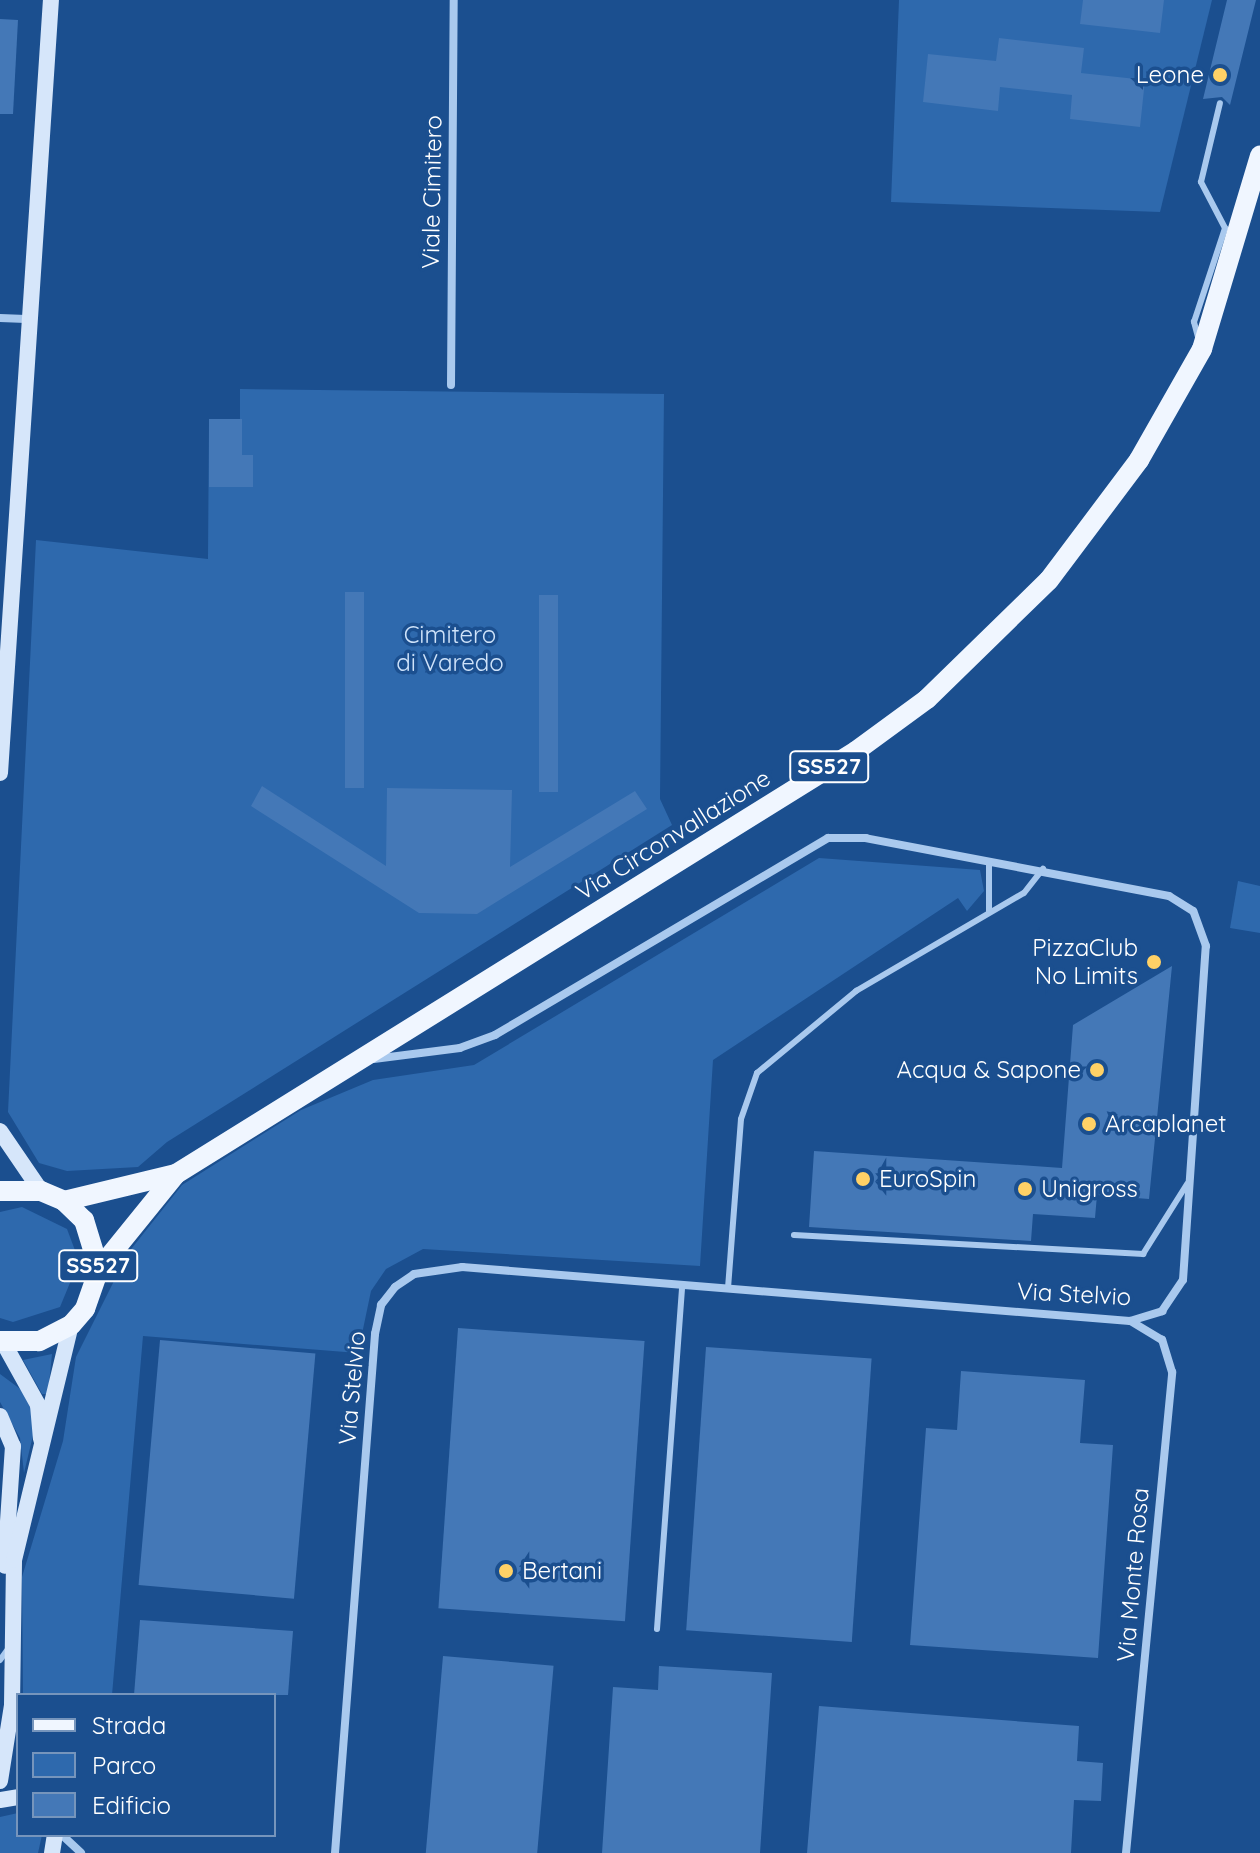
<!DOCTYPE html>
<style>
body{margin:0}
#map{position:relative;width:1260px;height:1853px;overflow:hidden;background:#1b4f8f;font-family:Quicksand,sans-serif}
div>[style]{position:absolute}
[style*='--x']{left:calc(var(--x)*1px);top:calc(var(--y)*1px);width:calc(var(--w)*1px);rotate:calc(var(--a)*1deg)}
.green>*{inset:0;background:#2e69ad}
.building>*{inset:0;background:#4478b7;transform-origin:0 0}
.lane>*{height:6px;margin:-3px;padding:0 3px;transform-origin:3px;border-radius:3px;background:#a9c9ee}
.street>*{height:8px;margin:-4px;padding:0 4px;transform-origin:4px;border-radius:4px;background:#a9c9ee}
.secondary>*{height:16px;margin:-8px;padding:0 8px;transform-origin:8px;border-radius:8px;background:#d6e6fa}
.primary>*{height:20px;margin:-10px;padding:0 10px;transform-origin:10px;border-radius:10px;background:#f0f6ff}
.dots>*{width:22px;height:22px;translate:-50% -50%;box-sizing:border-box;border:4px solid #1b4f8f;border-radius:50%}
span{translate:-50% -50%;white-space:nowrap;text-align:center;line-height:1.15;-webkit-text-stroke:7px #1b4f8f;paint-order:stroke}
.shield-label span{padding:2px 6px;background:#1b4f8f;border:2px solid;border-radius:6px;-webkit-text-stroke-width:0}
.shield-label{font-size:22px;color:#fff;font-weight:700}
.poi-label{font-size:24px;color:#fff}
.right{translate:-100% -50%;text-align:right}
.left{translate:0 -50%;text-align:left}
.street-label{font-size:24px;color:#fff}
.park-label{font-size:24px;color:#cfe3fa}
.legend{position:absolute;left:16px;top:1693px;width:260px;height:144px;box-sizing:border-box;background:#1b4f8f;border:2px solid #7695bc;margin:0;padding:10px 14px;list-style:none;font-size:24px;color:#fff}
.legend li{display:flex;align-items:center;gap:16px;height:40px}
.legend b{width:40px;border:2px solid #7695bc}
</style>
<div id="map">
<div class="green">
<i style="clip-path:polygon(899px 0,1212px 0,1160px 212px,891px 202px)"></i>
<i style="clip-path:polygon(240px 389px,664px 394px,660px 799px,672px 825px,167px 1142px,138px 1167px,67px 1171px,39px 1163px,8px 1112px,36px 540px,208px 559px,209px 419px,240px 419px)"></i>
<i style="clip-path:polygon(819px 858px,980px 870px,984px 891px,967px 911px,958px 898px,713px 1060px,700px 1266px,423px 1249px,386px 1269px,371px 1291px,358px 1353px,143px 1336px,112px 1695px,23px 1695px,22px 1577px,63px 1441px,76px 1357px,128px 1253px,182px 1185px,301px 1110px,373px 1080px,474px 1065px)"></i>
<i style="clip-path:polygon(1238px 881px,1260px 886px,1260px 933px,1230px 928px)"></i>
<i style="clip-path:polygon(22px 1207px,67px 1229px,79px 1261px,60px 1307px,13px 1322px,0 1318px,0 1212px)"></i>
<i style="clip-path:polygon(52px 1354px,48px 1394px,42px 1394px,23px 1360px)"></i>
<i style="clip-path:polygon(0 1374px,31px 1397px,36px 1423px,24px 1473px,20px 1438px,0 1402px)"></i>
<i style="clip-path:polygon(18px 1813px,18px 1835px,42px 1835px,38px 1853px,0 1853px,0 1817px)"></i>
</div>
<div class="building">
<i style="clip-path:polygon(1083px 0,1164px 0,1160px 33px,1080px 24px)"></i>
<i style="clip-path:polygon(1227px 0,1256px 0,1230px 105px,1222px 97px,1203px 99px)"></i>
<i style="clip-path:polygon(0 19px,18px 20px,13px 114px,0 114px)"></i>
<i style="clip-path:polygon(999px 38px,1084px 48px,1081px 73px,1145px 80px,1140px 127px,1070px 119px,1072px 95px,1000px 87px,998px 111px,923px 102px,928px 54px,996px 61px)"></i>
<i style="clip-path:polygon(209px 419px,242px 419px,242px 455px,253px 455px,253px 487px,209px 487px)"></i>
<i style="left:345px;top:592px;width:19px;height:196px"></i>
<i style="left:539px;top:595px;width:19px;height:197px"></i>
<i style="clip-path:polygon(262px 786px,386px 866px,387px 788px,512px 790px,510px 867px,635px 791px,647px 809px,477px 914px,419px 913px,251px 806px)"></i>
<i style="clip-path:polygon(1172px 966px,1149px 1199px,1097px 1195px,1095px 1218px,1033px 1214px,1031px 1241px,809px 1227px,814px 1151px,1062px 1168px,1073px 1025px)"></i>
<i style="left:458px;top:1328px;width:187px;height:281px;rotate:4deg"></i>
<i style="left:160px;top:1340px;width:156px;height:246px;rotate:5deg"></i>
<i style="left:706px;top:1347px;width:166px;height:284px;rotate:4deg"></i>
<i style="clip-path:polygon(961px 1371px,1085px 1380px,1080px 1443px,1113px 1445px,1098px 1658px,910px 1645px,926px 1428px,957px 1430px)"></i>
<i style="clip-path:polygon(140px 1620px,293px 1631px,288px 1695px,134px 1695px)"></i>
<i style="left:443px;top:1656px;width:111px;height:198px;rotate:5deg"></i>
<i style="clip-path:polygon(659px 1666px,772px 1673px,760px 1853px,602px 1853px,613px 1687px,658px 1690px)"></i>
<i style="clip-path:polygon(819px 1706px,1079px 1726px,1077px 1761px,1103px 1763px,1101px 1801px,1074px 1800px,1071px 1853px,807px 1853px)"></i>
</div>
<div class="lane">
<i style="--x:1198;--y:337;--w:16;--a:-105"></i>
<i style="--x:1194;--y:322;--w:99;--a:-71.7"></i>
<i style="--x:1225;--y:228;--w:52;--a:-117.6"></i>
<i style="--x:1201;--y:182;--w:81;--a:-76.5"></i>
<i style="--x:989;--y:912;--w:51;--a:-90"></i>
<i style="--x:794;--y:1235;--w:350;--a:3.1"></i>
<i style="--x:1143;--y:1254;--w:83;--a:-57.8"></i>
<i style="--x:728;--y:1288;--w:169;--a:-85.6"></i>
<i style="--x:741;--y:1119;--w:49;--a:-70.8"></i>
<i style="--x:757;--y:1073;--w:129;--a:-39.6"></i>
<i style="--x:856;--y:991;--w:194;--a:-30.3"></i>
<i style="--x:1024;--y:893;--w:31;--a:-52"></i>
<i style="--x:657;--y:1629;--w:345;--a:-85.8"></i>
<i style="--x:0;--y:1660;--w:14;--a:-54"></i>
</div>
<div class="street">
<i style="--x:0;--y:318;--w:26;--a:2"></i>
<i style="--x:451;--y:385;--w:385;--a:-89.6"></i>
<i style="--x:62;--y:1835;--w:26;--a:43"></i>
<i style="--x:335;--y:1853;--w:521;--a:-85.59"></i>
<i style="--x:375;--y:1334;--w:30;--a:-78"></i>
<i style="--x:381;--y:1305;--w:23;--a:-52"></i>
<i style="--x:395;--y:1287;--w:23;--a:-34"></i>
<i style="--x:414;--y:1274;--w:49;--a:-8.3"></i>
<i style="--x:462;--y:1267;--w:670;--a:4.62"></i>
<i style="--x:1130;--y:1321;--w:34;--a:-17"></i>
<i style="--x:1162;--y:1311;--w:37;--a:-56"></i>
<i style="--x:1183;--y:1280;--w:335;--a:-86.1"></i>
<i style="--x:1206;--y:946;--w:37;--a:-110"></i>
<i style="--x:1193;--y:911;--w:28;--a:-148"></i>
<i style="--x:1169;--y:896;--w:309;--a:-169.2"></i>
<i style="--x:866;--y:838;--w:38;--a:180"></i>
<i style="--x:828;--y:838;--w:387;--a:149.4"></i>
<i style="--x:495;--y:1035;--w:37;--a:160"></i>
<i style="--x:460;--y:1048;--w:87;--a:172.7"></i>
<i style="--x:1126;--y:1853;--w:483;--a:-84.5"></i>
<i style="--x:1172;--y:1372;--w:34;--a:-107"></i>
<i style="--x:1162;--y:1340;--w:37;--a:-149"></i>
</div>
<div class="secondary">
<i style="--x:0;--y:773;--w:775;--a:-86.23"></i>
<i style="--x:0;--y:1131;--w:73;--a:55.7"></i>
<i style="--x:3;--y:1342;--w:72;--a:60.9"></i>
<i style="--x:38;--y:1405;--w:34;--a:85"></i>
<i style="--x:0;--y:1416;--w:33;--a:67"></i>
<i style="--x:13;--y:1446;--w:120;--a:93.8"></i>
<i style="--x:0;--y:1781;--w:77;--a:-81"></i>
<i style="--x:12;--y:1705;--w:145;--a:-89.2"></i>
<i style="--x:14;--y:1560;--w:242;--a:-76.4"></i>
<i style="--x:0;--y:1800;--w:18;--a:-9"></i>
<i style="--x:52;--y:1853;--w:18;--a:-81"></i>
</div>
<div class="primary">
<i style="--x:0;--y:1191;--w:41;--a:0"></i>
<i style="--x:41;--y:1191;--w:25;--a:23"></i>
<i style="--x:64;--y:1201;--w:28;--a:44"></i>
<i style="--x:84;--y:1220;--w:51;--a:73"></i>
<i style="--x:99;--y:1269;--w:42;--a:109.3"></i>
<i style="--x:85;--y:1309;--w:21;--a:131"></i>
<i style="--x:71;--y:1325;--w:36;--a:153"></i>
<i style="--x:39;--y:1341;--w:39;--a:180"></i>
<i style="--x:64;--y:1201;--w:115;--a:-13.6"></i>
<i style="--x:176;--y:1174;--w:801;--a:-31.88"></i>
<i style="--x:856;--y:751;--w:88;--a:-36.2"></i>
<i style="--x:927;--y:699;--w:170;--a:-44.3"></i>
<i style="--x:1049;--y:580;--w:150;--a:-53.1"></i>
<i style="--x:1139;--y:460;--w:128;--a:-60.4"></i>
<i style="--x:1202;--y:349;--w:202;--a:-73.3"></i>
<i style="--x:99;--y:1269;--w:122;--a:-51"></i>
</div>
<div class="dots">
<i style="left:1220px;top:75px;background:#ffd166"></i>
<i style="left:1154px;top:962px;background:#ffd166"></i>
<i style="left:1097px;top:1070px;background:#ffd166"></i>
<i style="left:1089px;top:1124px;background:#ffd166"></i>
<i style="left:863px;top:1179px;background:#ffd166"></i>
<i style="left:1025px;top:1189px;background:#ffd166"></i>
<i style="left:506px;top:1571px;background:#ffd166"></i>
</div>
<div class="shield-label">
<span style="left:829px;top:767px">SS527</span>
<span style="left:98px;top:1266px">SS527</span>
</div>
<div class="poi-label">
<span class="right" style="left:1204px;top:75px">Leone</span>
<span class="right" style="left:1138px;top:962px">PizzaClub<br>No Limits</span>
<span class="right" style="left:1081px;top:1070px">Acqua &amp; Sapone</span>
<span class="left" style="left:1105px;top:1124px">Arcaplanet</span>
<span class="left" style="left:879px;top:1179px">EuroSpin</span>
<span class="left" style="left:1041px;top:1189px">Unigross</span>
<span class="left" style="left:522px;top:1571px">Bertani</span>
</div>
<div class="street-label">
<span style="left:432px;top:192px;rotate:-89deg">Viale Cimitero</span>
<span style="left:673px;top:835px;rotate:-32deg">Via Circonvallazione</span>
<span style="left:1074px;top:1294px;rotate:3deg">Via Stelvio</span>
<span style="left:352px;top:1388px;rotate:-85deg">Via Stelvio</span>
<span style="left:1133px;top:1575px;rotate:-85deg">Via Monte Rosa</span>
</div>
<div class="park-label">
<span style="left:450px;top:649px">Cimitero<br>di Varedo</span>
</div>
<ul class="legend">
<li><b style="height:10px;background:#f0f6ff"></b>Strada</li>
<li><b style="height:22px;background:#2e69ad"></b>Parco</li>
<li><b style="height:22px;background:#4478b7"></b>Edificio</li>
</ul>
</div>
